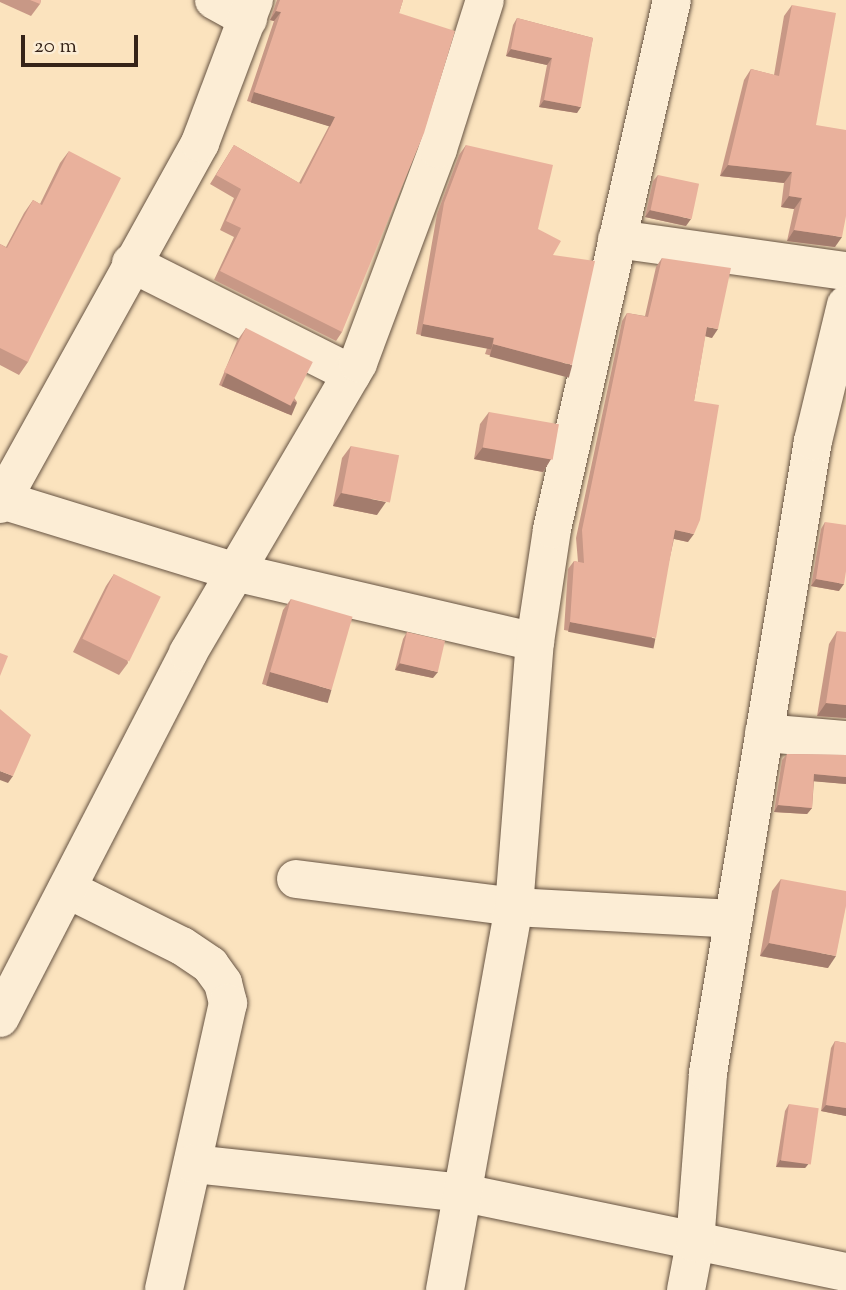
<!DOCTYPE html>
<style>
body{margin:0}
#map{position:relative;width:846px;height:1290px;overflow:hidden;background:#fbe3be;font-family:"Sorts Mill Goudy",serif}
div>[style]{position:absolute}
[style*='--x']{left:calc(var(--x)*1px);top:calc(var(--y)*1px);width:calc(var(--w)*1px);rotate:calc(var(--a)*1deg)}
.roads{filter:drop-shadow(0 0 2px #665342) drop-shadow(0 0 2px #665342)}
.street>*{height:38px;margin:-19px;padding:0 19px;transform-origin:19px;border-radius:19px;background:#fcedd5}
.wall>*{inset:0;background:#c89886}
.shaded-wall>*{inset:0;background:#a37c6d;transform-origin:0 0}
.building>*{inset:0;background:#e9b19c;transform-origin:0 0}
span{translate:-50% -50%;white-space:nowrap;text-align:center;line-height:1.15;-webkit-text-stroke:5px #fcedd5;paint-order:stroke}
.scale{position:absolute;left:21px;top:35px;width:117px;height:32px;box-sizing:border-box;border:4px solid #352318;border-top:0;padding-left:9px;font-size:21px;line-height:24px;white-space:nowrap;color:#352318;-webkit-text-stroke:5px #fcedd5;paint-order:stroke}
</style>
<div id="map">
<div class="roads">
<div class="street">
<i style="--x:214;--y:0;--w:39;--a:29"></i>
<i style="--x:617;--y:239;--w:231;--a:8"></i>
<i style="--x:131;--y:263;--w:247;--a:26.7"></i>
<i style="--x:2;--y:500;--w:248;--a:17.1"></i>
<i style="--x:239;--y:573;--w:304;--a:13.1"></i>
<i style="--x:0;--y:504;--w:413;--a:-61"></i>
<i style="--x:200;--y:143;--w:153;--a:-69.3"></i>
<i style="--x:764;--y:733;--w:82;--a:4.9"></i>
<i style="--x:296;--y:879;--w:220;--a:7.3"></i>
<i style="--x:514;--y:907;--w:220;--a:3.1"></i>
<i style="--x:67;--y:889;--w:128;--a:26.4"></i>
<i style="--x:182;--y:946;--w:34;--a:34"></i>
<i style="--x:210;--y:965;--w:22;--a:54"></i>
<i style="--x:223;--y:983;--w:21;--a:76"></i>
<i style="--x:228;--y:1003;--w:294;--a:102.6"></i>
<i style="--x:0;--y:1018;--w:411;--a:-62.7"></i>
<i style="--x:188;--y:653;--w:336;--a:-59.6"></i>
<i style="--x:358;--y:363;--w:228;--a:-69.5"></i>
<i style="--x:438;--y:149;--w:156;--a:-72.5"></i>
<i style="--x:193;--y:1164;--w:273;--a:6.1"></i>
<i style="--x:464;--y:1193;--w:390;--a:11.7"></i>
<i style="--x:445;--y:1290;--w:389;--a:-79.8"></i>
<i style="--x:514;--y:907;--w:266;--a:-85.5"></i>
<i style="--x:535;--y:642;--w:114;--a:-81.4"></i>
<i style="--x:552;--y:529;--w:542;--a:-77.22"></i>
<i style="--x:686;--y:1290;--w:48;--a:-79.2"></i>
<i style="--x:695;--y:1243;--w:170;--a:-85.6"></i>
<i style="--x:708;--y:1073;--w:641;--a:-80.57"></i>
<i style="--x:813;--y:441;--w:140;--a:-76.4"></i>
</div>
</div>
<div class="wall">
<i style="clip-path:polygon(0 0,41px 0,40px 4px,31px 16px,0 2px)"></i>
<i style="clip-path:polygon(277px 0,403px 0,399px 13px,342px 332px,336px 341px,214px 280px,234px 237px,220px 230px,234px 198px,210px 184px,234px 145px,299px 183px,329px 126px,247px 101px,274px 21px,270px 20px)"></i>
<i style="clip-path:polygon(792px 5px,816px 125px,835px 247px,787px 241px,794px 209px,781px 207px,784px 183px,720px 176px,744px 80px,751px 69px,774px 75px,784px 16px)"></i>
<i style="clip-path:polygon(517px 18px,593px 38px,577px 113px,539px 107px,547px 65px,506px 56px,513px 25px)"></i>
<i style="clip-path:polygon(466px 145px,553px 255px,564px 375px,485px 354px,487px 348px,416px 334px,437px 214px,459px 155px)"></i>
<i style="clip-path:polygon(69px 151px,28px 362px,19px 375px,0 365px,0 244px,6px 247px,24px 213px,33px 200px,40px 204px,60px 163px)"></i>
<i style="clip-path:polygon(658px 175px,686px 226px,645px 217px,653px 181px)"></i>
<i style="clip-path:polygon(662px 258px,712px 338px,705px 336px,694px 401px,688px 542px,674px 539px,650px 646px,564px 630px,568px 569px,574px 561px,578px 562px,576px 538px,622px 321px,627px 313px,645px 316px,656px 267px)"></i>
<i style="clip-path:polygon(246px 328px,297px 402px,288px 414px,219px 385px,237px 341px)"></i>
<i style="clip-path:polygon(489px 412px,551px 459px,543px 472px,474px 459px,480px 424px)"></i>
<i style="clip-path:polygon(351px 446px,377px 515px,333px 506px,342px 458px)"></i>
<i style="clip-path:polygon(825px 522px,839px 591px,811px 586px,821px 529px)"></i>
<i style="clip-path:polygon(114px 574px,128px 663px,119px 675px,73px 652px,106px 586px)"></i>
<i style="clip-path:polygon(291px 599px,323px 702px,262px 684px,283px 610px)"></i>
<i style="clip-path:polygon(837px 631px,846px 718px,817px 716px,829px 644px)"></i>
<i style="clip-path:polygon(407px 632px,433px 678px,395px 670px,403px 639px)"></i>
<i style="clip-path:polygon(787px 754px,846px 755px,846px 784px,814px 781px,812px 808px,807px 814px,774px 812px,782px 760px)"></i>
<i style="clip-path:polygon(781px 879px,828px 968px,760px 956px,772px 891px)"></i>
<i style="clip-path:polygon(835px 1041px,846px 1043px,846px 1116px,821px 1111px,831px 1048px)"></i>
<i style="clip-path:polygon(789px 1104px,810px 1162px,805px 1168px,776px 1167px,785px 1111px)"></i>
</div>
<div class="shaded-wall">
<i style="clip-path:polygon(276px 11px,281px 12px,274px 21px,270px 20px)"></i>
<i style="clip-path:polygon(511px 49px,552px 58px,547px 65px,506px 56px)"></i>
<i style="left:254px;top:92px;width:85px;height:11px;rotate:17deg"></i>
<i style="clip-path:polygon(544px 100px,581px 107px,577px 113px,539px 107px)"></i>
<i style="clip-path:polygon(728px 165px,792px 172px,784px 183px,720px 176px)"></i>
<i style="clip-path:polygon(789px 196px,802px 198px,794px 209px,781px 207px)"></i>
<i style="clip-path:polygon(650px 210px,691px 219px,686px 226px,645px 217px)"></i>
<i style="clip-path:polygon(794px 230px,842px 237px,835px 247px,787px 241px)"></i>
<i style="left:423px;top:324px;width:72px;height:12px;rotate:11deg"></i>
<i style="clip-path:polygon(707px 327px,718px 329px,712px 338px,701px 335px)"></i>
<i style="left:493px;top:344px;width:82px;height:13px;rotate:15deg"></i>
<i style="left:227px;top:373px;width:76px;height:14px;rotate:23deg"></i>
<i style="clip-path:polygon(483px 447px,551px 459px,543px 472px,474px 459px)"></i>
<i style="clip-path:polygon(341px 493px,386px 502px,377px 515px,333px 506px)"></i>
<i style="clip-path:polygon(675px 530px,694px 534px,688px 542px,670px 538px)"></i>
<i style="clip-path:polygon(816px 579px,844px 584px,839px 591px,811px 586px)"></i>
<i style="left:570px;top:622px;width:87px;height:10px;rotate:11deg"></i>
<i style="clip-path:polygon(400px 663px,438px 672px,433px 678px,395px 670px)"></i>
<i style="left:270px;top:672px;width:64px;height:14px;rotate:16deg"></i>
<i style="clip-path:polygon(826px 703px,846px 705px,846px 718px,817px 716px)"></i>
<i style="clip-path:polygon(0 771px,13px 776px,8px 783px,0 780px)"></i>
<i style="clip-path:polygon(814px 774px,846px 777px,846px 784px,810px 781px)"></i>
<i style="clip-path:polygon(778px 805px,812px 808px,807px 814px,774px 812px)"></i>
<i style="clip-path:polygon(769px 943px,836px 956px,828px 968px,760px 956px)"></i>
<i style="clip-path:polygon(826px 1105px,846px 1108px,846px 1116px,821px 1111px)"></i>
<i style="clip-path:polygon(780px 1160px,810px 1162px,805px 1168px,776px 1167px)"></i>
</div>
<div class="building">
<i style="clip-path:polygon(30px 0,41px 0,40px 4px)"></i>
<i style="clip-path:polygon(280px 0,403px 0,399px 13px,455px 31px,424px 133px,342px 332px,220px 271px,241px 228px,226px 221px,241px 189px,216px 175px,234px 145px,301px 184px,335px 117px,254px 92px,281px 12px,276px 11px)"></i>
<i style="clip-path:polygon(792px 5px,836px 13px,816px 125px,846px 130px,846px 216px,842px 237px,794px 230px,802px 198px,789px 196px,792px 172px,728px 165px,751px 69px,779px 76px)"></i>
<i style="clip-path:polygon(517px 18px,593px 38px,581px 107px,544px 100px,552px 58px,511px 49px)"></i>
<i style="clip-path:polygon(466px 145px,553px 165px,538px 229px,561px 241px,553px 255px,595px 261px,572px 365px,493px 344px,494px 338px,423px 324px,444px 203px)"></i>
<i style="clip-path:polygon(69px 151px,121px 178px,28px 362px,0 348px,0 244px,7px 248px,33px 200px,42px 205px)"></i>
<i style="left:658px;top:175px;width:42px;height:36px;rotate:12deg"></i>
<i style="clip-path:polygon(662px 258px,731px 268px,718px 329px,707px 327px,694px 401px,719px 405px,700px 520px,694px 534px,675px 530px,656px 638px,570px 622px,574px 561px,584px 563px,582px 530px,627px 313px,648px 317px)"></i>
<i style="left:246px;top:328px;width:75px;height:49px;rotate:27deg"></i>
<i style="left:489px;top:412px;width:71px;height:36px;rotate:10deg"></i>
<i style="left:351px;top:446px;width:49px;height:48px;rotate:11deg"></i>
<i style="clip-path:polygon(825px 522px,846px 525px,846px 571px,844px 584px,816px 579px)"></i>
<i style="left:114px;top:574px;width:52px;height:72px;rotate:26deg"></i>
<i style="left:291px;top:599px;width:64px;height:76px;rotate:16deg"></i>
<i style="clip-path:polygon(837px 631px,846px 632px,846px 705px,826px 703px)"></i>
<i style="left:407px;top:632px;width:39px;height:32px;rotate:13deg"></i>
<i style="clip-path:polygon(0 653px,8px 656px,0 676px)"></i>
<i style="clip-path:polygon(0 709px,31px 735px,13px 776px,0 771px)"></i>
<i style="clip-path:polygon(787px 754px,846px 755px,846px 777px,814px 774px,812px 808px,778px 805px)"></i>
<i style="clip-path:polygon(781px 879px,846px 891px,846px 906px,836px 956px,769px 943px)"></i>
<i style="clip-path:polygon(835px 1041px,846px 1043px,846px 1108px,826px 1105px)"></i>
<i style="left:789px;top:1104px;width:30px;height:57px;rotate:8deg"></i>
</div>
<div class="scale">20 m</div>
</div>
